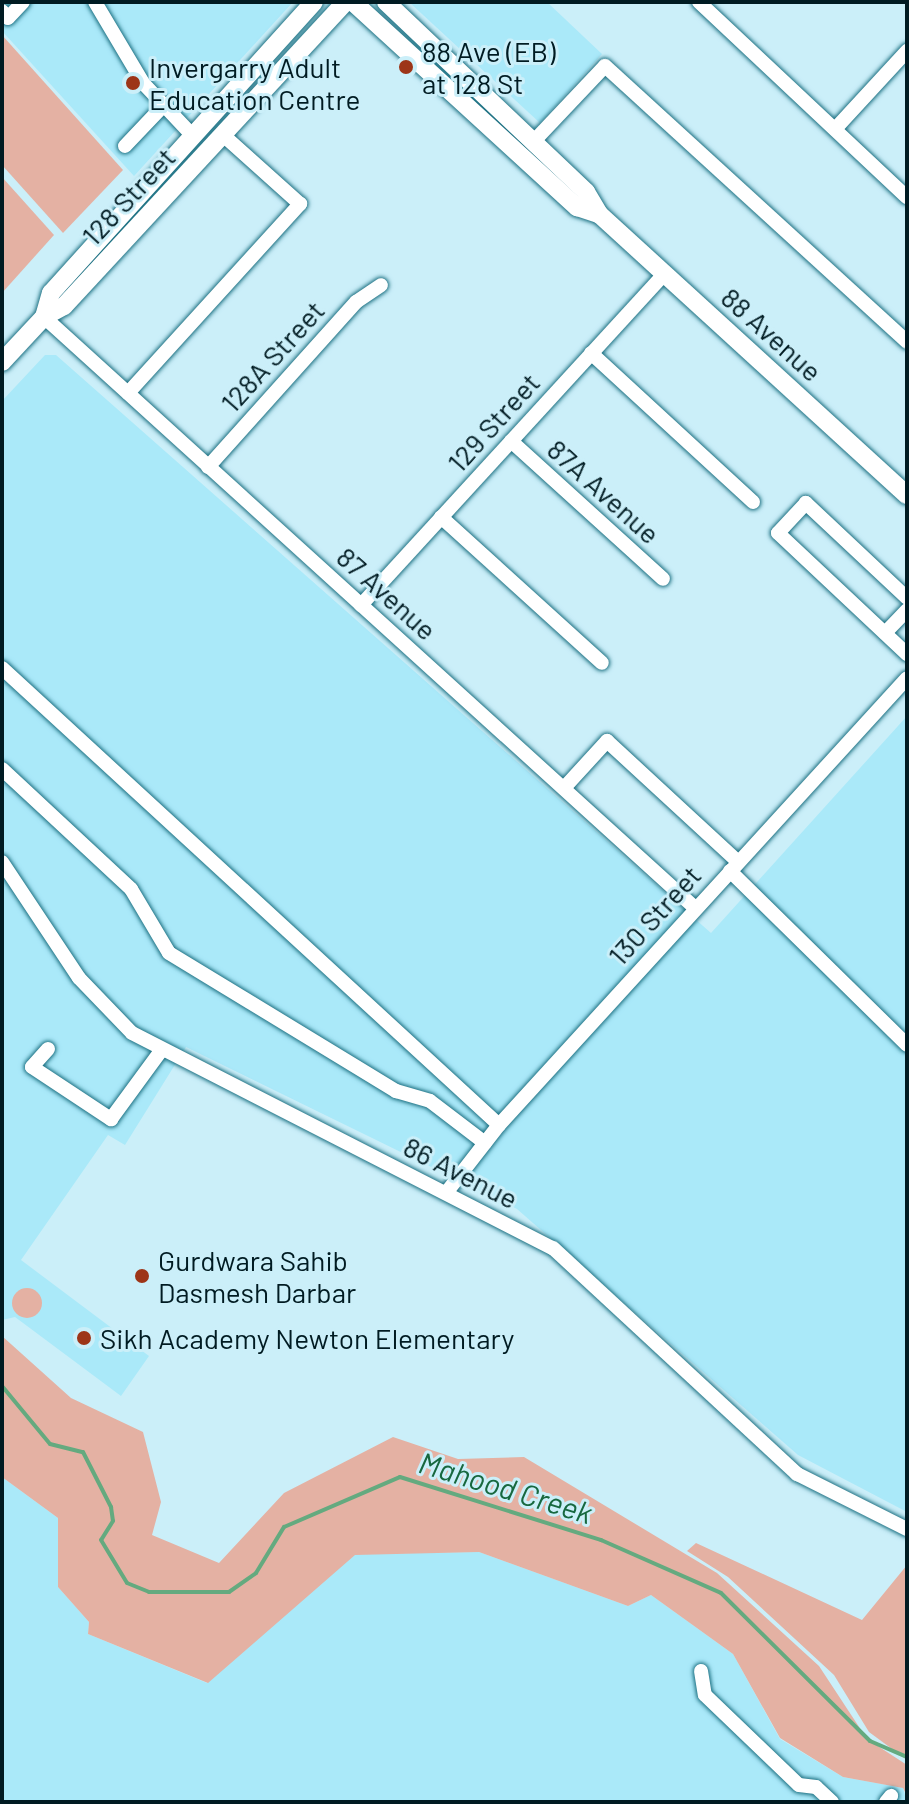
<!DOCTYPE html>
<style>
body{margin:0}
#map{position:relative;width:909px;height:1804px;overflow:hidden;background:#cbeff9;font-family:Barlow,sans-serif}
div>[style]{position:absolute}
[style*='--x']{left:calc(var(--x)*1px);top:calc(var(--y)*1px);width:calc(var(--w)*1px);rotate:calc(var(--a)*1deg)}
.built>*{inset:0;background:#aae9f9}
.green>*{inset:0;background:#e4b1a3}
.round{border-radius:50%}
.stream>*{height:4px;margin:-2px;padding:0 2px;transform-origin:2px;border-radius:2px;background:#64aa7f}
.roads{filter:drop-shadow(0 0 2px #1c7082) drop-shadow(0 0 2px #1c7082)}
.minor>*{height:14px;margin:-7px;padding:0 7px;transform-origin:7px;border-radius:7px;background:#fff}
.major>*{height:18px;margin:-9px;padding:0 9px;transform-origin:9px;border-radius:9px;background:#fff}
.dots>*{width:22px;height:22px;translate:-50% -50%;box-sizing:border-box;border:4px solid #cbeff9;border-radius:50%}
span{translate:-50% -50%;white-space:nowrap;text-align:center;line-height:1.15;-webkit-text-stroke:6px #cbeff9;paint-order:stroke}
.poi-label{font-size:28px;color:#001b22}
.left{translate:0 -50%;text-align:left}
.street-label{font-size:28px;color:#001b22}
.water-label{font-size:30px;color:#17683f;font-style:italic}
.frame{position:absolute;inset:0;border:4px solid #001b22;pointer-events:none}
</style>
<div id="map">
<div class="built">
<i style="clip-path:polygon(2px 2px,293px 2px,134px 176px,2px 31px)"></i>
<i style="clip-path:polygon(409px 2px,547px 2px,602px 54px,540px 123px)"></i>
<i style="clip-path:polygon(45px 355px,56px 355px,711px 933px,907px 716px,907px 1512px,798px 1455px,517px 1209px,186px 1047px,125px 1145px,108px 1135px,21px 1260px,149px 1356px,121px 1396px,15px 1317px,2px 1320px,2px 401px)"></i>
<i style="clip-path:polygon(2px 1477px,58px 1518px,58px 1587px,89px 1622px,88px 1634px,207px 1683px,355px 1554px,479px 1552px,628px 1606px,651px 1595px,733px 1654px,780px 1739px,843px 1777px,903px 1788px,907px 1802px,2px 1802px)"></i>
</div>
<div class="green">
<i style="clip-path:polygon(2px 35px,123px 170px,63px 233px,2px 165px)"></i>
<i style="clip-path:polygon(2px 177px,54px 235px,2px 293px)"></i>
<i class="round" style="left:12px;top:1288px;width:30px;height:30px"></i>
<i style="clip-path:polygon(2px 1336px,71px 1398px,143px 1432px,161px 1502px,152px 1535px,219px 1563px,284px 1493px,393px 1437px,458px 1459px,524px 1457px,717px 1573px,819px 1666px,867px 1739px,907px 1765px,907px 1796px,903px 1788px,843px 1777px,780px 1738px,733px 1654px,651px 1595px,628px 1606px,479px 1552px,355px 1555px,208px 1683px,88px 1634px,89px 1622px,58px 1587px,58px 1518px,2px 1477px)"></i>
<i style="clip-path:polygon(696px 1543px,862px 1620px,907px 1565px,907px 1760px,869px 1732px,834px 1675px,728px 1577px,687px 1551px)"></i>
</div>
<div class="stream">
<i style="--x:2;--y:1386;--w:75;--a:50.4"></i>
<i style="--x:50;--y:1444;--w:34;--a:14"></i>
<i style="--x:83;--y:1452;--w:62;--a:63"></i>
<i style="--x:111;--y:1507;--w:14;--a:82"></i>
<i style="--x:113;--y:1521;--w:22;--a:122"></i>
<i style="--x:101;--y:1540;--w:50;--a:58.8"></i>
<i style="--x:127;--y:1583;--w:24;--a:22"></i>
<i style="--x:149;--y:1592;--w:80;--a:0"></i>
<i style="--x:229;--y:1592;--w:33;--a:-35"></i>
<i style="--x:256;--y:1573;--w:54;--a:-58.7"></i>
<i style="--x:284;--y:1527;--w:126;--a:-23.3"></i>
<i style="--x:400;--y:1477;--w:211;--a:17.4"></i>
<i style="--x:601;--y:1540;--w:131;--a:23.8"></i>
<i style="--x:721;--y:1593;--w:210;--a:44.8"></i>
<i style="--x:870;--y:1741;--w:40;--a:23.4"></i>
</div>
<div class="roads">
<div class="minor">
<i style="--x:95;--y:2;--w:94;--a:59.3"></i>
<i style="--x:143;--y:83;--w:73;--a:46.7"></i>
<i style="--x:699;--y:2;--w:285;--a:43.2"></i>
<i style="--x:2;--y:11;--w:9;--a:49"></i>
<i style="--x:8;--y:18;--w:22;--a:-47"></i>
<i style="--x:836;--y:128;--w:105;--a:-47.3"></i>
<i style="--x:534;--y:141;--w:103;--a:-46.6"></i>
<i style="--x:605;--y:66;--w:409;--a:42.4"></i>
<i style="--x:125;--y:146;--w:55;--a:-46.5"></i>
<i style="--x:44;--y:317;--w:879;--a:42.23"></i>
<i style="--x:591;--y:353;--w:220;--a:42.6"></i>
<i style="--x:128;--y:393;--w:256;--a:-47.7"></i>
<i style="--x:300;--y:204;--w:103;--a:-138.1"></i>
<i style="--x:511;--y:441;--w:205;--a:42.2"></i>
<i style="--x:208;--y:467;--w:222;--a:-48.1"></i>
<i style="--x:356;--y:302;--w:30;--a:-34"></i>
<i style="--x:441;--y:517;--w:217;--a:42.2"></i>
<i style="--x:907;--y:598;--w:139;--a:-136.8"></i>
<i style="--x:806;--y:503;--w:41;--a:133"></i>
<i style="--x:778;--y:533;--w:177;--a:43.2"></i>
<i style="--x:361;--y:605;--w:449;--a:-47.5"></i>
<i style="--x:885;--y:633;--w:32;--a:-46"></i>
<i style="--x:2;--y:668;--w:675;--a:42.6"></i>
<i style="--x:2;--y:769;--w:176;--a:42.9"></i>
<i style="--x:131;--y:889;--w:74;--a:59.3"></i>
<i style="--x:169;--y:953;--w:266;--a:31.3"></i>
<i style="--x:396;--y:1091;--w:35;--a:16"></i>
<i style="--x:430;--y:1101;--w:69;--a:37.4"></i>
<i style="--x:564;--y:788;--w:64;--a:-47.5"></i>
<i style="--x:607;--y:741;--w:178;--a:42.7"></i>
<i style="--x:2;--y:862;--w:139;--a:56.4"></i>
<i style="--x:79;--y:978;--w:76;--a:46.1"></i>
<i style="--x:132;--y:1033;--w:473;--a:27.1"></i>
<i style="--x:553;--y:1248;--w:333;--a:42.8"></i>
<i style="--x:797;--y:1474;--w:123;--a:26.6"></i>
<i style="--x:730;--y:871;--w:248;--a:44.5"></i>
<i style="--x:48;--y:1049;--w:24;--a:132"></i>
<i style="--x:32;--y:1067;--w:95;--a:33.4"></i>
<i style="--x:111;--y:1119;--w:83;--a:-53.8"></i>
<i style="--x:446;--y:1193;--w:86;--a:-52.1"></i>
<i style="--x:499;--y:1125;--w:605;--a:-47.61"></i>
<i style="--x:701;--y:1671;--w:24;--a:81"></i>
<i style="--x:705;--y:1695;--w:130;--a:43.8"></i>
<i style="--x:799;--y:1785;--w:17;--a:7"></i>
<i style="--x:816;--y:1787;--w:22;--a:43"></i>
<i style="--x:886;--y:1802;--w:8;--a:-50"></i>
</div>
<div class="major">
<i style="--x:353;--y:2;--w:304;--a:42.5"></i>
<i style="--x:577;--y:207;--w:23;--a:18"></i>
<i style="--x:386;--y:2;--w:276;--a:43.5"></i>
<i style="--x:586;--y:192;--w:26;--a:59"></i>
<i style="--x:599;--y:214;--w:417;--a:42.4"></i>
<i style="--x:44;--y:317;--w:25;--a:-74"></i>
<i style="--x:51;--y:293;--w:392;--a:-47.9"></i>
<i style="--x:2;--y:362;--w:62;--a:-47"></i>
<i style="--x:44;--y:317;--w:23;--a:-29"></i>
<i style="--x:64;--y:306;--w:415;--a:-47.2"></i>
</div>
</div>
<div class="dots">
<i style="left:406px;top:67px;background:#9d3518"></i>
<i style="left:133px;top:83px;background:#9d3518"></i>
<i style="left:142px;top:1276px;background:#9d3518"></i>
<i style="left:84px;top:1338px;background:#9d3518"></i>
</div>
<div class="poi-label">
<span class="left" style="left:422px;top:67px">88 Ave (EB)<br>at 128 St</span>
<span class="left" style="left:149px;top:83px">Invergarry Adult<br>Education Centre</span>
<span class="left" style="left:158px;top:1276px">Gurdwara Sahib<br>Dasmesh Darbar</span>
<span class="left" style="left:100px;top:1338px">Sikh Academy Newton Elementary</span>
</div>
<div class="street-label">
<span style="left:128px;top:196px;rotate:-47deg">128 Street</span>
<span style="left:772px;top:334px;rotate:42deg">88 Avenue</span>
<span style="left:272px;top:356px;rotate:-48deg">128A Street</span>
<span style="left:493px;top:422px;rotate:-48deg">129 Street</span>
<span style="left:604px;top:491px;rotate:42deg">87A Avenue</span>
<span style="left:387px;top:593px;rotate:42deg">87 Avenue</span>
<span style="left:654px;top:915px;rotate:-48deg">130 Street</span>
<span style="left:461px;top:1172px;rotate:27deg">86 Avenue</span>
</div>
<div class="water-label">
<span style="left:506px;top:1487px;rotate:17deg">Mahood Creek</span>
</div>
<div class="frame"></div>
</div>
